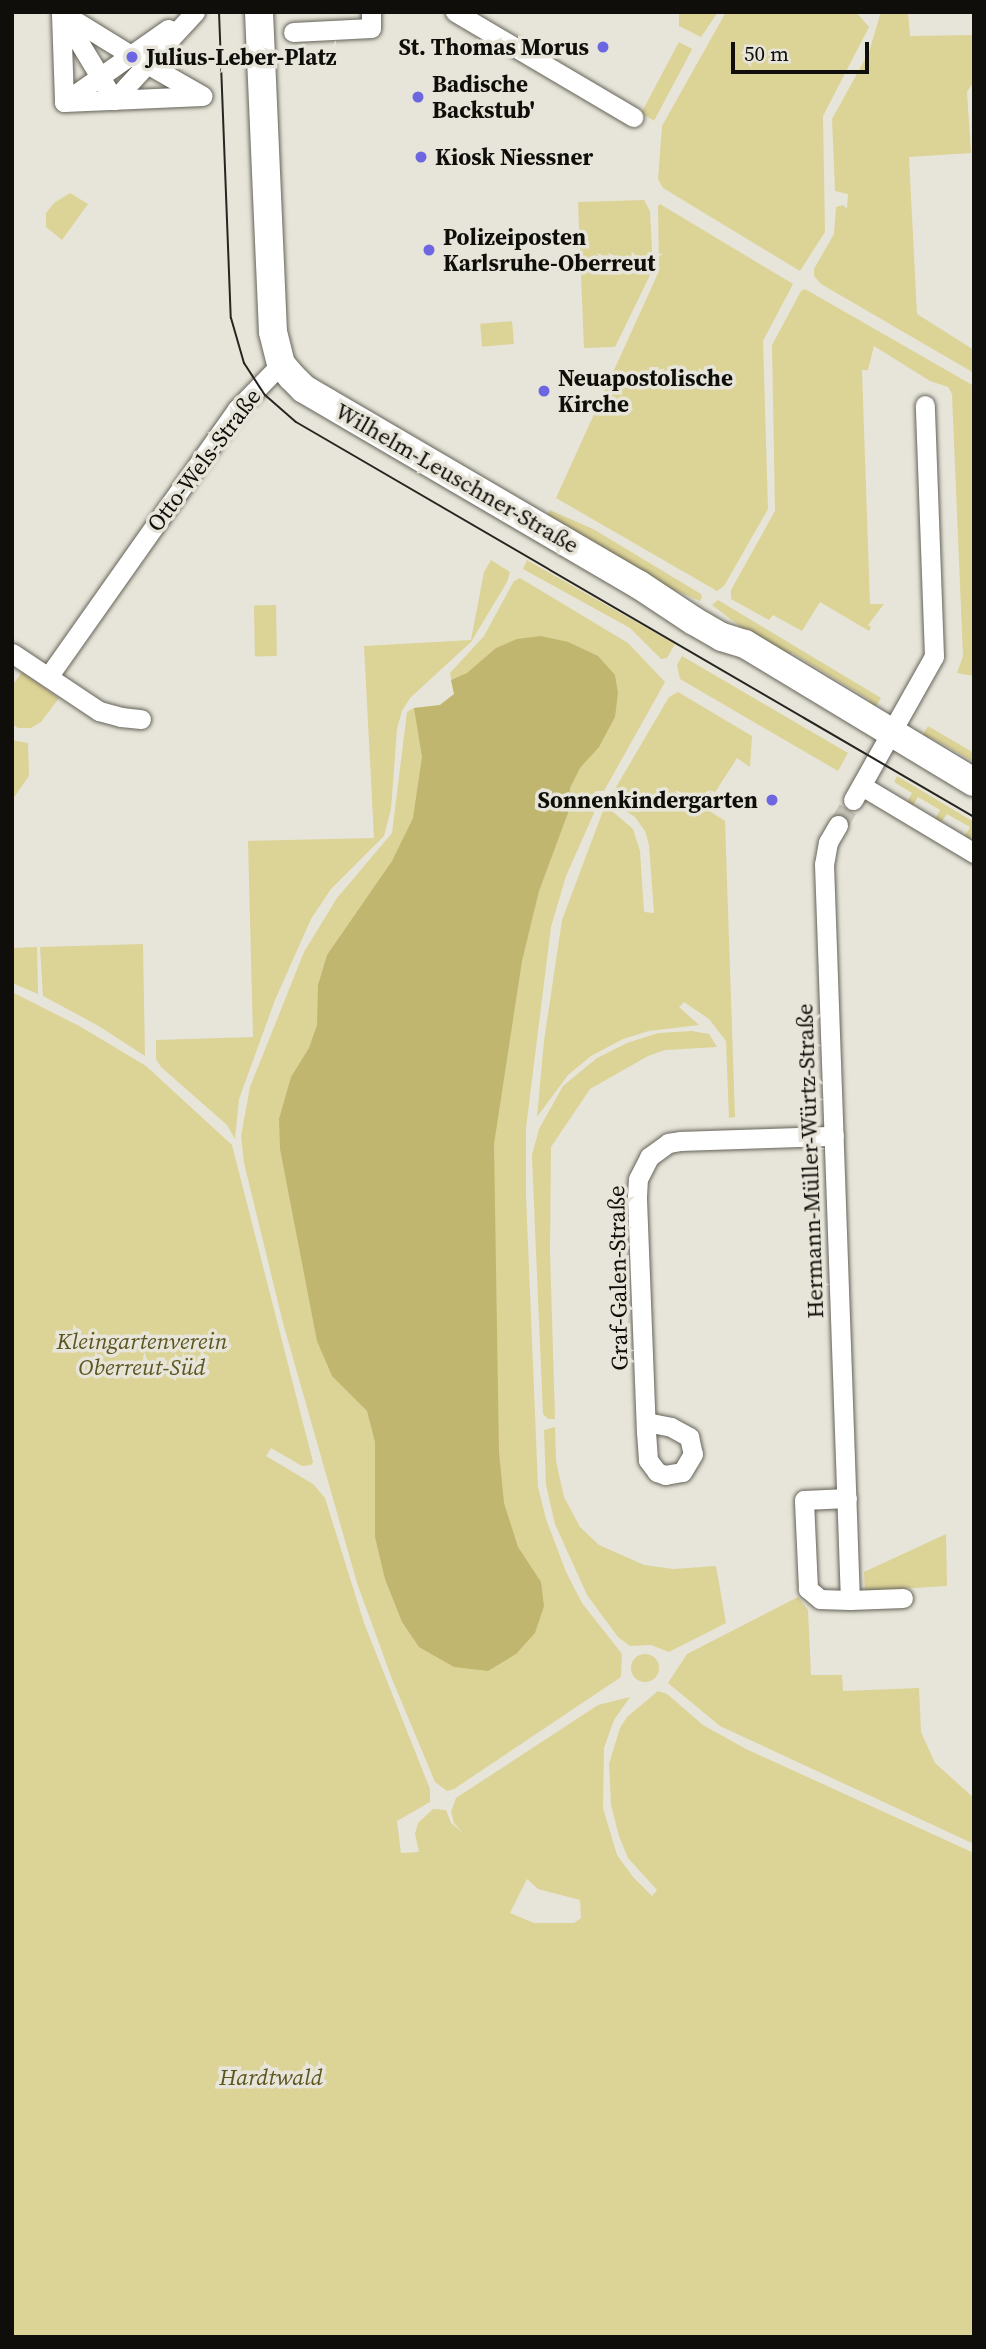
<!DOCTYPE html>
<meta charset="utf-8">
<style>
body{margin:0}
#map{position:relative;width:986px;height:2349px;overflow:hidden;background:#e7e5d9;font-family:"Source Serif 4",serif}
div>[style]{position:absolute}
[style*='--x']{left:calc(var(--x)*1px);top:calc(var(--y)*1px);width:calc(var(--w)*1px);rotate:calc(var(--a)*1deg)}
.green>*{inset:0;background:#dcd397;transform-origin:0 0}
.round{border-radius:50%}
.water>*{inset:0;background:#c1b66f}
.street-tunnel>*{height:19px;margin-top:-9.5px;transform-origin:0;background:repeating-linear-gradient(90deg,#c7c5ba 0 19px,transparent 0 29px)}
.roads{filter:drop-shadow(0 0 2px #656359) drop-shadow(0 0 2px #656359)}
.street>*{height:19px;margin:-9.5px;padding:0 9.5px;transform-origin:9.5px;border-radius:9.5px;background:#fff}
.secondary>*{height:28px;margin:-14px;padding:0 14px;transform-origin:14px;border-radius:14px;background:#fff}
.tram>*{height:2px;margin:-1px;padding:0 1px;transform-origin:1px;border-radius:1px;background:#272521}
.dots>*{width:19px;height:19px;translate:-50% -50%;box-sizing:border-box;border:4px solid #e7e5d9;border-radius:50%}
span{translate:-50% -50%;white-space:nowrap;text-align:center;line-height:1.15;-webkit-text-stroke:7px #e7e5d9;paint-order:stroke}
.poi-label{font-size:23px;color:#0f0e0a;font-weight:700}
.right{translate:-100% -50%;text-align:right}
.left{translate:0 -50%;text-align:left}
.street-label{font-size:23px;color:#0f0e0a}
.park-label{font-size:23px;color:#5d5520;font-style:italic}
.frame{position:absolute;inset:0;border:14px solid #0f0e0a;pointer-events:none}
.scale{position:absolute;left:731px;top:42px;width:138px;height:32px;box-sizing:border-box;border:4px solid #0f0e0a;border-top:0;padding-left:9px;font-size:21px;line-height:24px;white-space:nowrap;color:#0f0e0a;-webkit-text-stroke:5px #e7e5d9;paint-order:stroke}
</style>
<div id="map">
<div class="green">
<i style="clip-path:polygon(679px 12px,718px 12px,701px 37px,679px 26px)"></i>
<i style="clip-path:polygon(726px 12px,856px 12px,869px 27px,823px 116px,825px 232px,800px 271px,663px 188px,658px 179px,662px 126px)"></i>
<i style="clip-path:polygon(881px 12px,908px 12px,910px 36px,974px 35px,974px 81px,967px 92px,971px 153px,909px 157px,917px 314px,974px 350px,974px 373px,821px 284px,814px 276px,814px 269px,834px 234px,836px 207px,843px 205px,847px 209px,848px 194px,835px 191px,832px 119px,869px 52px)"></i>
<i style="left:679px;top:42px;width:15px;height:81px;rotate:28deg"></i>
<i style="clip-path:polygon(70px 193px,88px 204px,62px 240px,46px 227px,46px 213px,54px 203px)"></i>
<i style="clip-path:polygon(644px 200px,650px 211px,653px 269px,615px 347px,584px 348px,578px 202px)"></i>
<i style="clip-path:polygon(660px 204px,793px 284px,763px 341px,768px 509px,724px 586px,717px 591px,556px 498px,659px 271px,658px 206px)"></i>
<i style="clip-path:polygon(805px 289px,974px 386px,974px 676px,957px 673px,963px 656px,952px 394px,948px 387px,930px 381px,874px 346px,868px 370px,862px 370px,870px 604px,884px 604px,868px 625px,871px 627px,869px 631px,820px 602px,802px 631px,773px 615px,769px 620px,731px 599px,731px 590px,775px 511px,772px 345px,801px 291px)"></i>
<i style="left:512px;top:321px;width:23px;height:32px;rotate:85deg"></i>
<i style="clip-path:polygon(550px 510px,593px 529px,701px 594px,702px 597px,700px 601px,649px 579px,545px 519px)"></i>
<i style="clip-path:polygon(491px 560px,510px 572px,507px 582px,471px 642px,410px 698px,402px 711px,397px 729px,391px 809px,384px 836px,331px 889px,311px 919px,275px 1000px,239px 1099px,235px 1139px,227px 1125px,161px 1067px,156px 1059px,156px 1040px,253px 1037px,248px 841px,374px 838px,364px 646px,471px 640px,484px 572px)"></i>
<i style="clip-path:polygon(527px 560px,675px 644px,667px 658px,661px 659px,630px 628px,523px 569px)"></i>
<i style="clip-path:polygon(520px 578px,628px 643px,665px 682px,604px 791px,596px 791px,591px 796px,594px 813px,566px 876px,551px 927px,526px 1128px,526px 1195px,538px 1487px,546px 1519px,566px 1572px,582px 1603px,622px 1654px,621px 1677px,454px 1789px,447px 1791px,435px 1782px,392px 1679px,357px 1583px,283px 1323px,244px 1163px,241px 1136px,250px 1087px,304px 952px,337px 898px,392px 833px,407px 712px,414px 708px,440px 705px,454px 694px,450px 673px,484px 636px,514px 581px)"></i>
<i style="clip-path:polygon(718px 600px,881px 698px,874px 710px,870px 708px,870px 700px,792px 653px,784px 656px,755px 638px,712px 605px)"></i>
<i style="left:276px;top:605px;width:51px;height:22px;rotate:89deg"></i>
<i style="clip-path:polygon(682px 656px,848px 753px,838px 771px,680px 679px,677px 665px)"></i>
<i style="clip-path:polygon(22px 672px,59px 698px,41px 722px,31px 728px,18px 728px,12px 724px,12px 686px)"></i>
<i style="clip-path:polygon(678px 692px,752px 736px,750px 767px,737px 758px,705px 808px,725px 821px,735px 1117px,729px 1118px,726px 1041px,709px 1019px,684px 1002px,679px 1007px,699px 1025px,649px 1031px,623px 1039px,591px 1056px,568px 1075px,537px 1117px,544px 1041px,562px 920px,603px 811px,612px 811px,633px 829px,640px 851px,644px 912px,654px 913px,649px 845px,645px 831px,635px 817px,613px 803px,612px 794px,669px 697px)"></i>
<i style="clip-path:polygon(928px 726px,974px 753px,974px 762px,932px 738px,921px 738px)"></i>
<i style="clip-path:polygon(12px 740px,28px 743px,29px 776px,12px 800px)"></i>
<i style="clip-path:polygon(897px 776px,974px 822px,974px 832px,968px 842px,963px 839px,970px 827px,947px 814px,940px 824px,934px 821px,940px 810px,918px 797px,911px 808px,906px 804px,912px 793px,894px 782px)"></i>
<i style="clip-path:polygon(143px 944px,145px 1056px,97px 1025px,43px 996px,40px 947px)"></i>
<i style="clip-path:polygon(37px 947px,38px 994px,12px 983px,12px 948px)"></i>
<i style="clip-path:polygon(evenodd,12px 992px,81px 1027px,146px 1066px,232px 1145px,313px 1462px,311px 1465px,302px 1466px,271px 1448px,266px 1456px,313px 1484px,325px 1498px,364px 1623px,430px 1789px,430px 1802px,397px 1821px,401px 1853px,419px 1852px,415px 1834px,418px 1823px,433px 1809px,446px 1810px,451px 1823px,463px 1833px,454px 1823px,451px 1812px,456px 1798px,598px 1705px,630px 1697px,614px 1720px,604px 1748px,603px 1808px,617px 1855px,633px 1877px,652px 1896px,657px 1890px,628px 1858px,619px 1836px,611px 1805px,609px 1764px,620px 1728px,627px 1717px,658px 1691px,667px 1694px,703px 1725px,746px 1749px,974px 1853px,974px 2337px,12px 2337px,12px 992px,527px 1879px,538px 1889px,580px 1900px,581px 1918px,574px 1923px,534px 1923px,510px 1913px,527px 1879px)"></i>
<i style="clip-path:polygon(692px 1031px,709px 1034px,717px 1047px,665px 1050px,648px 1056px,590px 1089px,551px 1147px,550px 1251px,555px 1419px,548px 1419px,543px 1414px,533px 1182px,532px 1155px,539px 1129px,563px 1086px,597px 1058px,627px 1043px,658px 1033px)"></i>
<i style="clip-path:polygon(555px 1427px,556px 1461px,564px 1497px,580px 1527px,599px 1545px,644px 1565px,673px 1569px,716px 1566px,726px 1623px,669px 1652px,651px 1645px,630px 1646px,618px 1637px,587px 1595px,555px 1524px,546px 1485px,544px 1430px)"></i>
<i style="clip-path:polygon(946px 1534px,947px 1586px,865px 1591px,864px 1572px)"></i>
<i style="clip-path:polygon(798px 1597px,808px 1610px,811px 1675px,842px 1675px,843px 1691px,919px 1688px,921px 1732px,935px 1763px,974px 1798px,974px 1844px,720px 1726px,668px 1683px,687px 1654px)"></i>
<i class="round" style="left:631px;top:1654px;width:28px;height:28px"></i>
</div>
<div class="water">
<i style="clip-path:polygon(541px 636px,568px 642px,598px 656px,615px 675px,618px 693px,615px 717px,599px 747px,580px 768px,570px 788px,568px 813px,539px 891px,522px 961px,494px 1144px,499px 1452px,504px 1503px,518px 1547px,541px 1582px,544px 1606px,535px 1633px,516px 1654px,488px 1671px,454px 1667px,419px 1647px,402px 1622px,385px 1579px,375px 1537px,375px 1442px,367px 1411px,332px 1376px,317px 1341px,280px 1149px,279px 1119px,291px 1077px,309px 1048px,317px 1025px,318px 985px,327px 955px,392px 861px,413px 818px,422px 757px,414px 708px,440px 705px,454px 694px,451px 680px,467px 673px,496px 648px,517px 639px)"></i>
</div>
<div class="street-tunnel">
<i style="--x:838;--y:825;--w:29;--a:-59"></i>
</div>
<div class="roads">
<div class="street">
<i style="--x:195;--y:12;--w:71;--a:132.7"></i>
<i style="--x:147;--y:64;--w:49;--a:132.5"></i>
<i style="--x:114;--y:100;--w:103;--a:-121.1"></i>
<i style="--x:61;--y:12;--w:82;--a:31.6"></i>
<i style="--x:131;--y:55;--w:18;--a:29"></i>
<i style="--x:147;--y:64;--w:64;--a:29.7"></i>
<i style="--x:455;--y:12;--w:207;--a:30.5"></i>
<i style="--x:61;--y:14;--w:88;--a:88"></i>
<i style="--x:64;--y:102;--w:138;--a:-2.5"></i>
<i style="--x:293;--y:32;--w:78;--a:-2.9"></i>
<i style="--x:371;--y:28;--w:16;--a:-90"></i>
<i style="--x:64;--y:102;--w:127;--a:-35.1"></i>
<i style="--x:12;--y:653;--w:105;--a:33.7"></i>
<i style="--x:99;--y:711;--w:23;--a:15"></i>
<i style="--x:121;--y:717;--w:20;--a:6"></i>
<i style="--x:48;--y:677;--w:328;--a:-54.8"></i>
<i style="--x:237;--y:409;--w:63;--a:-45.6"></i>
<i style="--x:862;--y:786;--w:131;--a:30.9"></i>
<i style="--x:853;--y:800;--w:165;--a:-60.6"></i>
<i style="--x:934;--y:656;--w:251;--a:-92.1"></i>
<i style="--x:838;--y:825;--w:20;--a:120"></i>
<i style="--x:828;--y:842;--w:22;--a:100"></i>
<i style="--x:824;--y:864;--w:736;--a:87.98"></i>
<i style="--x:850;--y:1600;--w:30;--a:-178"></i>
<i style="--x:820;--y:1599;--w:16;--a:-140"></i>
<i style="--x:808;--y:1589;--w:89;--a:-92.6"></i>
<i style="--x:804;--y:1500;--w:43;--a:-2.7"></i>
<i style="--x:646;--y:1422;--w:25;--a:11"></i>
<i style="--x:671;--y:1427;--w:21;--a:29"></i>
<i style="--x:689;--y:1437;--w:17;--a:77"></i>
<i style="--x:693;--y:1454;--w:21;--a:121"></i>
<i style="--x:682;--y:1472;--w:17;--a:170"></i>
<i style="--x:665;--y:1475;--w:9;--a:-159"></i>
<i style="--x:657;--y:1472;--w:15;--a:-127"></i>
<i style="--x:648;--y:1460;--w:27;--a:-94"></i>
<i style="--x:646;--y:1433;--w:236;--a:-92.2"></i>
<i style="--x:637;--y:1197;--w:18;--a:-87"></i>
<i style="--x:638;--y:1179;--w:25;--a:-63"></i>
<i style="--x:649;--y:1157;--w:24;--a:-36"></i>
<i style="--x:668;--y:1143;--w:13;--a:-9"></i>
<i style="--x:681;--y:1141;--w:153;--a:-1.9"></i>
<i style="--x:850;--y:1600;--w:53;--a:-2.2"></i>
</div>
<div class="secondary">
<i style="--x:259;--y:12;--w:320;--a:87.5"></i>
<i style="--x:273;--y:332;--w:33;--a:76"></i>
<i style="--x:281;--y:364;--w:17;--a:50"></i>
<i style="--x:292;--y:377;--w:17;--a:45"></i>
<i style="--x:304;--y:389;--w:387;--a:30.3"></i>
<i style="--x:638;--y:584;--w:67;--a:33.5"></i>
<i style="--x:694;--y:621;--w:32;--a:30"></i>
<i style="--x:722;--y:637;--w:24;--a:17"></i>
<i style="--x:745;--y:644;--w:267;--a:31.1"></i>
</div>
</div>
<div class="tram">
<i style="--x:219;--y:12;--w:306;--a:87.8"></i>
<i style="--x:231;--y:318;--w:47;--a:73.9"></i>
<i style="--x:244;--y:363;--w:38;--a:57"></i>
<i style="--x:265;--y:395;--w:41;--a:41.1"></i>
<i style="--x:296;--y:422;--w:785;--a:30.22"></i>
</div>
<div class="dots">
<i style="left:603px;top:47px;background:#6c67e1"></i>
<i style="left:132px;top:57px;background:#6c67e1"></i>
<i style="left:418px;top:97px;background:#6c67e1"></i>
<i style="left:421px;top:157px;background:#6c67e1"></i>
<i style="left:429px;top:250px;background:#6c67e1"></i>
<i style="left:544px;top:391px;background:#6c67e1"></i>
<i style="left:772px;top:800px;background:#6c67e1"></i>
</div>
<div class="poi-label">
<span class="right" style="left:589px;top:47px">St. Thomas Morus</span>
<span class="left" style="left:146px;top:57px">Julius-Leber-Platz</span>
<span class="left" style="left:432px;top:97px">Badische<br>Backstub'</span>
<span class="left" style="left:435px;top:157px">Kiosk Niessner</span>
<span class="left" style="left:443px;top:250px">Polizeiposten<br>Karlsruhe-Oberreut</span>
<span class="left" style="left:558px;top:391px">Neuapostolische<br>Kirche</span>
<span class="right" style="left:758px;top:800px">Sonnenkindergarten</span>
</div>
<div class="street-label">
<span style="left:204px;top:460px;rotate:-53deg">Otto-Wels-Straße</span>
<span style="left:457px;top:478px;rotate:30deg">Wilhelm-Leuschner-Straße</span>
<span style="left:810px;top:1161px;rotate:-92deg">Hermann-Müller-Würtz-Straße</span>
<span style="left:618px;top:1278px;rotate:-91deg">Graf-Galen-Straße</span>
</div>
<div class="park-label">
<span style="left:142px;top:1354px">Kleingartenverein<br>Oberreut-Süd</span>
<span style="left:271px;top:2077px">Hardtwald</span>
</div>
<div class="frame"></div>
<div class="scale">50 m</div>
</div>
